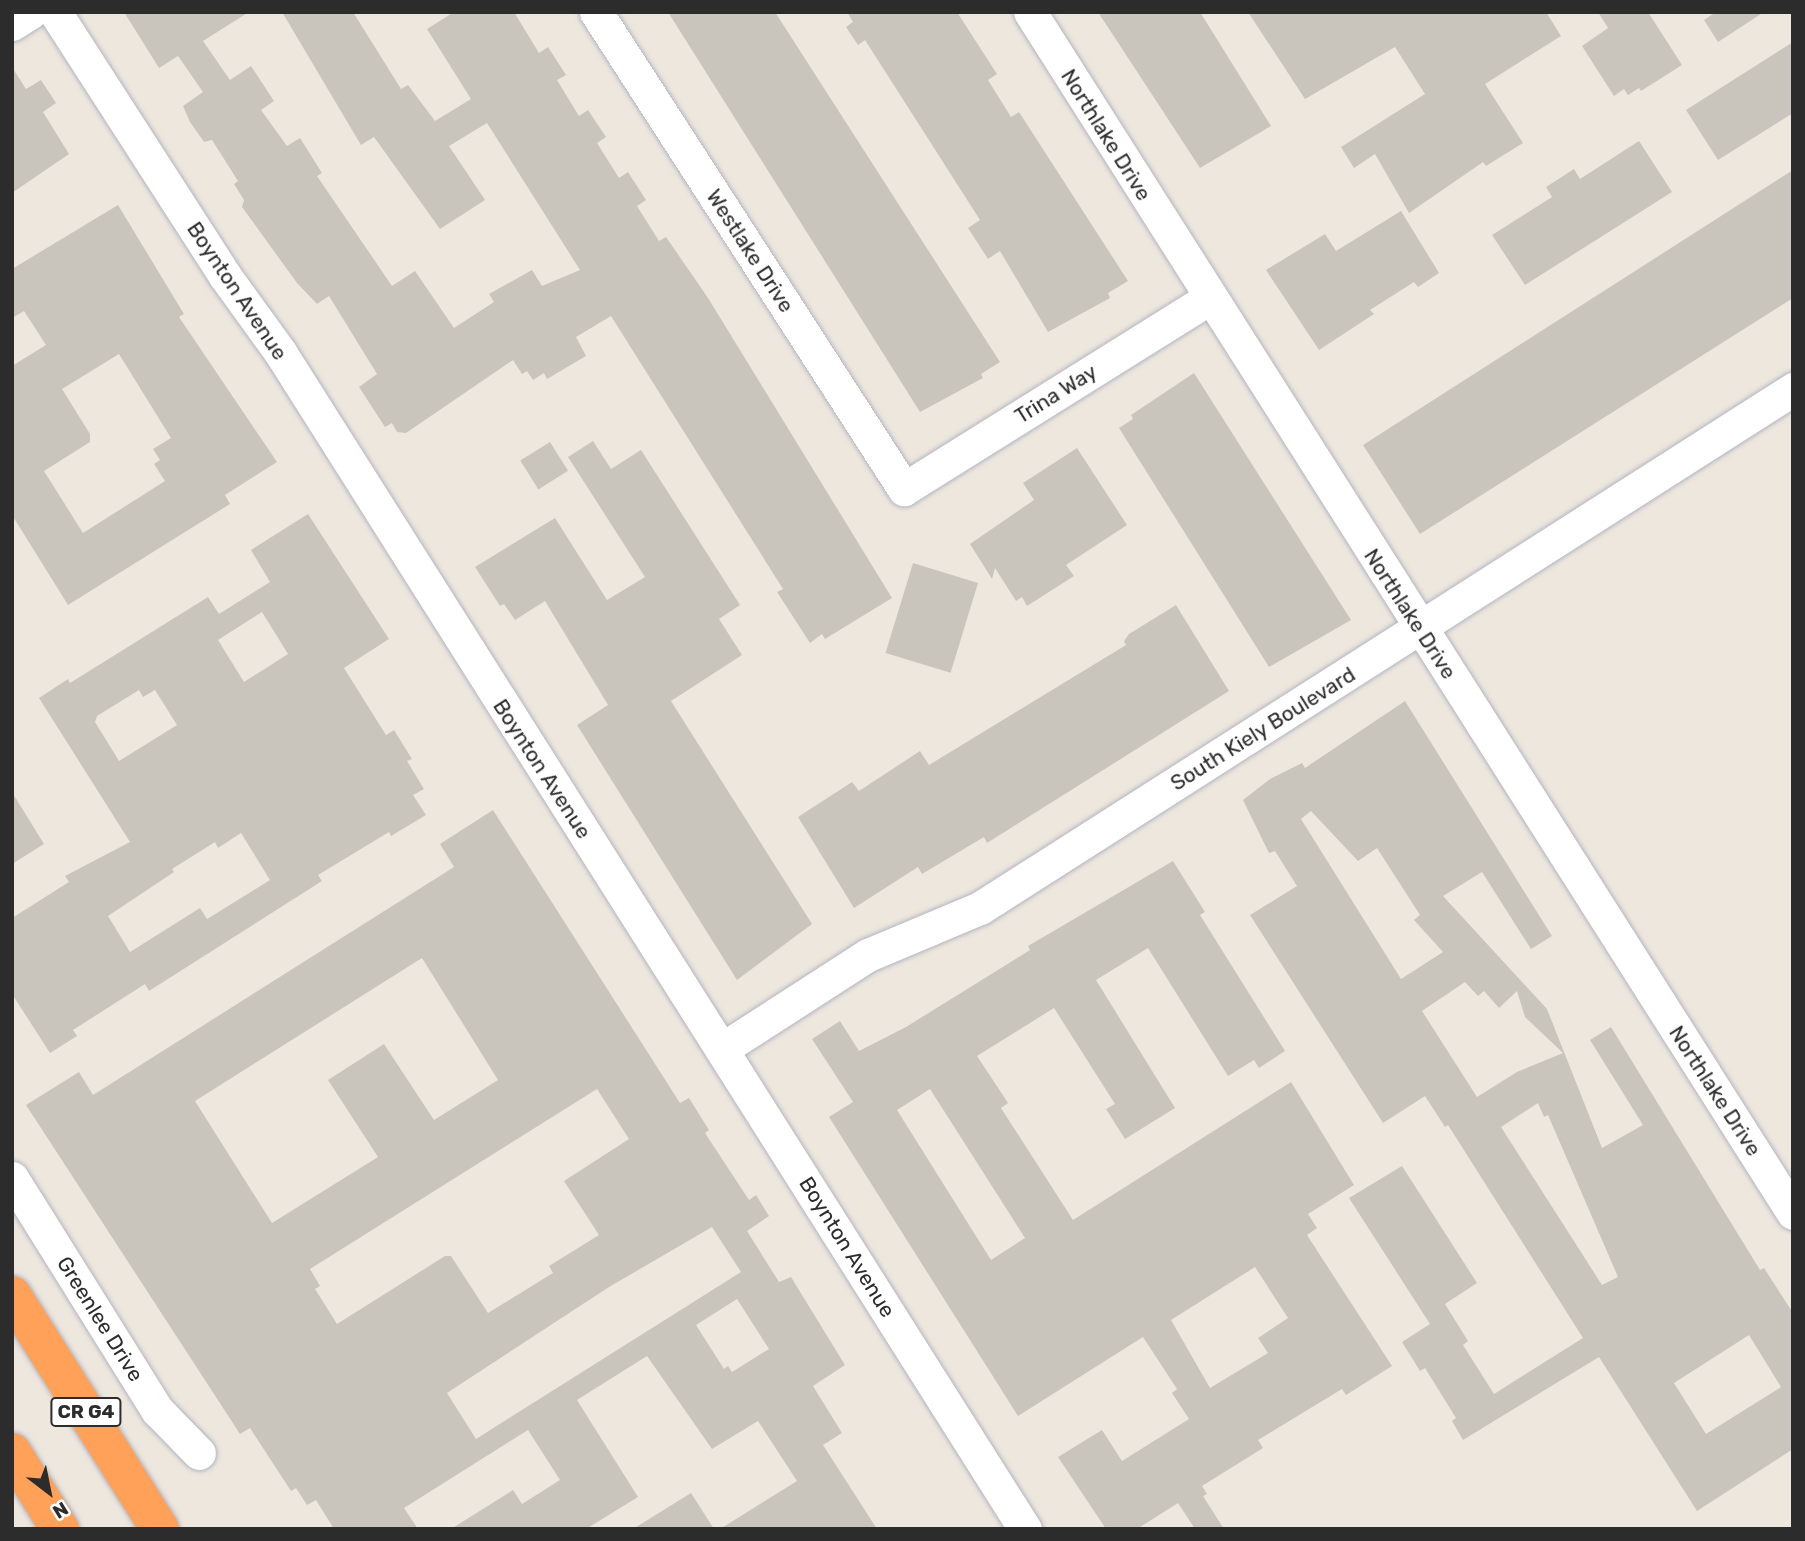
<!DOCTYPE html>
<style>
body{margin:0}
#map{position:relative;width:1805px;height:1541px;overflow:hidden;background:#eee7de;font-family:Rubik,sans-serif}
div>[style]{position:absolute}
[style*='--x']{left:calc(var(--x)*1px);top:calc(var(--y)*1px);width:calc(var(--w)*1px);rotate:calc(var(--a)*1deg)}
.building>*{inset:0;background:#c9c5bd;transform-origin:0 0}
.roads{filter:drop-shadow(0 0 2px #b2b5c0) drop-shadow(0 0 2px #b2b5c0)}
.minor>*{height:33px;margin:-16.5px;padding:0 16.5px;transform-origin:16.5px;border-radius:16.5px;background:#fff}
.highway>*{height:38px;margin:-19px;padding:0 19px;transform-origin:19px;border-radius:19px;background:#ffa158}
span{translate:-50% -50%;white-space:nowrap;text-align:center;line-height:1.15;-webkit-text-stroke:6px #fff;paint-order:stroke}
.shield-label span{padding:2px 5px;background:#fff;border:2px solid;border-radius:5px;-webkit-text-stroke-width:0}
.shield-label{font-size:19px;color:#2c2c2c;font-weight:700}
.street-label{font-size:21px;color:#2c2c2c}
.frame{position:absolute;inset:0;border:14px solid #2c2c2c;pointer-events:none}
.north{position:absolute;left:14px;top:1457px;width:70px;height:70px;-webkit-text-stroke:5px #fff;paint-order:stroke;rotate:148deg;font-size:19px;font-weight:700;line-height:28px;text-align:center;color:#2c2c2c}
.north::after{content:'';display:block;margin:auto;width:24px;height:32px;background:#2c2c2c;clip-path:polygon(50% 0,100% 100%,50% 72%,0 100%)}
</style>
<div id="map">
<div class="building">
<i style="clip-path:polygon(124px 12px,249px 12px,203px 41px,230px 80px,251px 66px,274px 101px,261px 110px,287px 146px,300px 138px,322px 173px,317px 176px,392px 286px,415px 271px,454px 328px,494px 302px,489px 294px,532px 270px,542px 286px,580px 270px,487px 123px,449px 146px,485px 200px,440px 229px,374px 137px,361px 145px,282px 12px,353px 12px,401px 89px,408px 85px,435px 121px,471px 99px,427px 29px,454px 12px,514px 12px,539px 53px,548px 47px,566px 75px,557px 80px,579px 116px,588px 110px,606px 137px,597px 143px,619px 178px,628px 172px,646px 200px,637px 206px,659px 241px,666px 237px,708px 298px,892px 598px,825px 639px,822px 634px,810px 643px,777px 592px,783px 589px,611px 316px,576px 337px,586px 356px,547px 379px,544px 373px,533px 380px,527px 371px,522px 374px,513px 360px,406px 433px,397px 432px,392px 423px,385px 427px,359px 387px,377px 374px,329px 296px,317px 304px,297px 283px,242px 207px,244px 200px,234px 184px,238px 181px,212px 140px,204px 142px,190px 122px,183px 106px,203px 92px,178px 56px,159px 68px)"></i>
<i style="clip-path:polygon(668px 12px,775px 12px,1000px 362px,981px 374px,983px 378px,920px 412px)"></i>
<i style="clip-path:polygon(847px 12px,957px 12px,997px 74px,988px 80px,1011px 117px,1019px 112px,1128px 281px,1108px 293px,1110px 298px,1048px 332px,1000px 251px,988px 259px,968px 228px,980px 220px,865px 40px,858px 45px,846px 27px,853px 22px)"></i>
<i style="clip-path:polygon(1098px 12px,1200px 12px,1271px 126px,1200px 168px)"></i>
<i style="clip-path:polygon(1248px 12px,1546px 12px,1561px 36px,1485px 84px,1523px 143px,1486px 166px,1483px 162px,1409px 213px,1375px 154px,1354px 168px,1341px 147px,1425px 94px,1395px 47px,1305px 99px)"></i>
<i style="clip-path:polygon(1598px 12px,1648px 12px,1682px 65px,1641px 91px,1639px 88px,1628px 95px,1624px 89px,1614px 96px,1582px 46px,1608px 28px)"></i>
<i style="clip-path:polygon(1716px 12px,1764px 12px,1718px 42px,1704px 20px)"></i>
<i style="clip-path:polygon(1793px 42px,1793px 113px,1718px 160px,1686px 110px)"></i>
<i style="clip-path:polygon(12px 67px,26px 89px,41px 80px,56px 103px,43px 112px,69px 154px,12px 193px)"></i>
<i style="clip-path:polygon(1639px 141px,1672px 192px,1525px 285px,1492px 235px,1552px 197px,1546px 187px,1574px 169px,1580px 179px)"></i>
<i style="clip-path:polygon(1793px 170px,1793px 298px,1420px 534px,1363px 445px)"></i>
<i style="clip-path:polygon(evenodd,118px 205px,184px 314px,179px 317px,277px 462px,225px 495px,230px 504px,68px 605px,12px 515px,12px 366px,46px 345px,24px 311px,12px 318px,12px 269px,118px 205px,119px 354px,171px 438px,153px 449px,160px 460px,154px 464px,165px 481px,83px 533px,44px 471px,90px 442px,90px 434px,62px 389px,119px 354px)"></i>
<i style="clip-path:polygon(1401px 211px,1439px 273px,1418px 287px,1414px 282px,1370px 310px,1374px 314px,1319px 350px,1266px 270px,1325px 234px,1336px 251px)"></i>
<i style="clip-path:polygon(1194px 373px,1351px 620px,1269px 667px,1119px 428px,1133px 419px,1131px 415px)"></i>
<i style="clip-path:polygon(593px 441px,611px 469px,641px 450px,740px 605px,719px 619px,742px 655px,671px 701px,812px 924px,737px 980px,577px 725px,608px 705px,545px 601px,515px 620px,504px 604px,500px 606px,475px 567px,555px 518px,607px 600px,645px 577px,568px 457px)"></i>
<i style="left:550px;top:442px;width:34px;height:35px;rotate:58deg"></i>
<i style="clip-path:polygon(1077px 448px,1127px 525px,1066px 565px,1074px 576px,1027px 606px,1022px 597px,1016px 601px,995px 568px,992px 579px,970px 544px,1034px 500px,1023px 483px)"></i>
<i style="clip-path:polygon(evenodd,308px 514px,389px 639px,344px 668px,386px 735px,394px 730px,412px 759px,407px 761px,424px 789px,413px 795px,426px 815px,391px 836px,389px 832px,318px 875px,322px 881px,149px 991px,145px 984px,73px 1030px,77px 1036px,50px 1053px,12px 994px,12px 918px,69px 882px,65px 876px,130px 842px,39px 698px,68px 679px,70px 683px,208px 597px,219px 614px,270px 582px,251px 550px,308px 514px,262px 612px,288px 654px,244px 682px,218px 640px,262px 612px,308px 514px,139px 690px,143px 697px,155px 690px,177px 725px,119px 761px,95px 722px,97px 716px,139px 690px,308px 514px,241px 833px,270px 880px,207px 919px,200px 908px,130px 952px,108px 916px,174px 872px,172px 869px,215px 842px,218px 848px,241px 833px)"></i>
<i style="left:913px;top:563px;width:68px;height:94px;rotate:17deg"></i>
<i style="clip-path:polygon(1176px 605px,1229px 691px,987px 843px,984px 837px,922px 874px,918px 867px,854px 908px,798px 817px,852px 782px,859px 791px,920px 751px,929px 765px,1126px 645px,1124px 641px,1129px 634px)"></i>
<i style="clip-path:polygon(evenodd,1405px 701px,1552px 936px,1531px 949px,1482px 872px,1443px 896px,1547px 1009px,1602px 1148px,1643px 1125px,1590px 1040px,1611px 1027px,1760px 1270px,1764px 1268px,1793px 1313px,1793px 1449px,1697px 1511px,1599px 1357px,1463px 1440px,1452px 1421px,1456px 1418px,1425px 1368px,1420px 1371px,1402px 1342px,1430px 1324px,1349px 1198px,1402px 1166px,1477px 1283px,1445px 1304px,1468px 1341px,1463px 1345px,1494px 1394px,1583px 1338px,1448px 1125px,1445px 1127px,1425px 1096px,1383px 1123px,1250px 915px,1297px 886px,1275px 851px,1269px 853px,1243px 800px,1270px 779px,1302px 763px,1305px 768px,1405px 701px,1311px 811px,1358px 861px,1377px 848px,1420px 915px,1414px 920px,1443px 952px,1401px 979px,1301px 819px,1311px 811px,1405px 701px,1465px 982px,1478px 996px,1484px 991px,1499px 1008px,1517px 991px,1525px 1017px,1563px 1053px,1517px 1072px,1477px 1097px,1422px 1011px,1465px 982px,1405px 701px,1538px 1103px,1544px 1117px,1548px 1115px,1618px 1277px,1602px 1285px,1501px 1127px,1538px 1103px,1405px 701px,1749px 1335px,1781px 1387px,1706px 1434px,1674px 1383px,1749px 1335px)"></i>
<i style="clip-path:polygon(12px 792px,44px 844px,12px 864px)"></i>
<i style="clip-path:polygon(evenodd,493px 810px,680px 1103px,689px 1098px,709px 1130px,705px 1133px,749px 1200px,756px 1195px,769px 1216px,747px 1231px,779px 1282px,791px 1277px,845px 1365px,813px 1386px,842px 1433px,823px 1445px,877px 1529px,720px 1529px,797px 1481px,758px 1421px,712px 1449px,647px 1356px,577px 1400px,638px 1497px,586px 1529px,451px 1529px,513px 1490px,522px 1504px,560px 1480px,528px 1430px,404px 1508px,418px 1529px,334px 1529px,316px 1500px,307px 1505px,296px 1488px,291px 1491px,250px 1428px,240px 1434px,26px 1105px,79px 1072px,93px 1095px,454px 867px,440px 844px,493px 810px,422px 958px,498px 1080px,434px 1120px,384px 1044px,328px 1080px,378px 1157px,272px 1223px,195px 1101px,422px 958px,493px 810px,597px 1089px,629px 1139px,564px 1181px,599px 1235px,549px 1266px,553px 1273px,488px 1313px,451px 1256px,445px 1256px,337px 1324px,315px 1289px,320px 1286px,310px 1269px,597px 1089px,493px 810px,712px 1227px,741px 1272px,476px 1439px,447px 1393px,609px 1287px,712px 1227px,493px 810px,737px 1299px,769px 1349px,732px 1372px,728px 1366px,724px 1369px,696px 1325px,737px 1299px)"></i>
<i style="clip-path:polygon(evenodd,1173px 861px,1205px 912px,1200px 915px,1285px 1051px,1259px 1068px,1254px 1060px,1228px 1076px,1148px 948px,1096px 980px,1175px 1108px,1125px 1139px,1106px 1109px,1115px 1104px,1054px 1008px,977px 1056px,1008px 1103px,1001px 1108px,1073px 1220px,1291px 1082px,1354px 1185px,1308px 1214px,1317px 1228px,1307px 1235px,1392px 1366px,1346px 1395px,1342px 1389px,1258px 1440px,1263px 1448px,1202px 1486px,1207px 1494px,1203px 1496px,1224px 1529px,1195px 1529px,1178px 1503px,1137px 1529px,1106px 1529px,1058px 1457px,1102px 1430px,1122px 1461px,1189px 1419px,1172px 1393px,1177px 1389px,1143px 1337px,1018px 1416px,829px 1117px,853px 1102px,812px 1039px,840px 1021px,859px 1051px,906px 1027px,1030px 950px,1028px 946px,1173px 861px,930px 1089px,1025px 1238px,991px 1260px,897px 1110px,930px 1089px,1173px 861px,1255px 1267px,1288px 1318px,1258px 1338px,1268px 1353px,1210px 1388px,1171px 1320px,1255px 1267px)"></i>
<i style="clip-path:polygon(691px 1493px,714px 1529px,633px 1529px)"></i>
</div>
<div class="roads">
<div class="minor">
<i style="--x:55;--y:12;--w:314;--a:57.2"></i>
<i style="--x:225;--y:276;--w:94;--a:54.1"></i>
<i style="--x:280;--y:352;--w:1393;--a:57.67"></i>
<i style="--x:596;--y:12;--w:568;--a:57.15"></i>
<i style="--x:904;--y:489;--w:358;--a:-32"></i>
<i style="--x:1030;--y:12;--w:1423;--a:57.57"></i>
<i style="--x:12;--y:24;--w:22;--a:-32"></i>
<i style="--x:722;--y:1049;--w:174;--a:-32.8"></i>
<i style="--x:868;--y:955;--w:121;--a:-22.8"></i>
<i style="--x:980;--y:908;--w:965;--a:-32.55"></i>
<i style="--x:12;--y:1178;--w:274;--a:58"></i>
<i style="--x:157;--y:1410;--w:60;--a:45.7"></i>
</div>
<div class="highway">
<i style="--x:12;--y:1295;--w:277;--a:57.7"></i>
<i style="--x:12;--y:1452;--w:91;--a:58.1"></i>
</div>
</div>
<div class="shield-label">
<span style="left:86px;top:1412px">CR G4</span>
</div>
<div class="street-label">
<span style="left:1106px;top:135px;rotate:58deg">Northlake Drive</span>
<span style="left:750px;top:251px;rotate:57deg">Westlake Drive</span>
<span style="left:237px;top:291px;rotate:56deg">Boynton Avenue</span>
<span style="left:1056px;top:394px;rotate:-32deg">Trina Way</span>
<span style="left:1410px;top:614px;rotate:57deg">Northlake Drive</span>
<span style="left:1263px;top:729px;rotate:-32deg">South Kiely Boulevard</span>
<span style="left:542px;top:769px;rotate:57deg">Boynton Avenue</span>
<span style="left:1715px;top:1091px;rotate:57deg">Northlake Drive</span>
<span style="left:847px;top:1247px;rotate:58deg">Boynton Avenue</span>
<span style="left:100px;top:1319px;rotate:58deg">Greenlee Drive</span>
</div>
<div class="frame"></div>
<div class="north">N</div>
</div>
